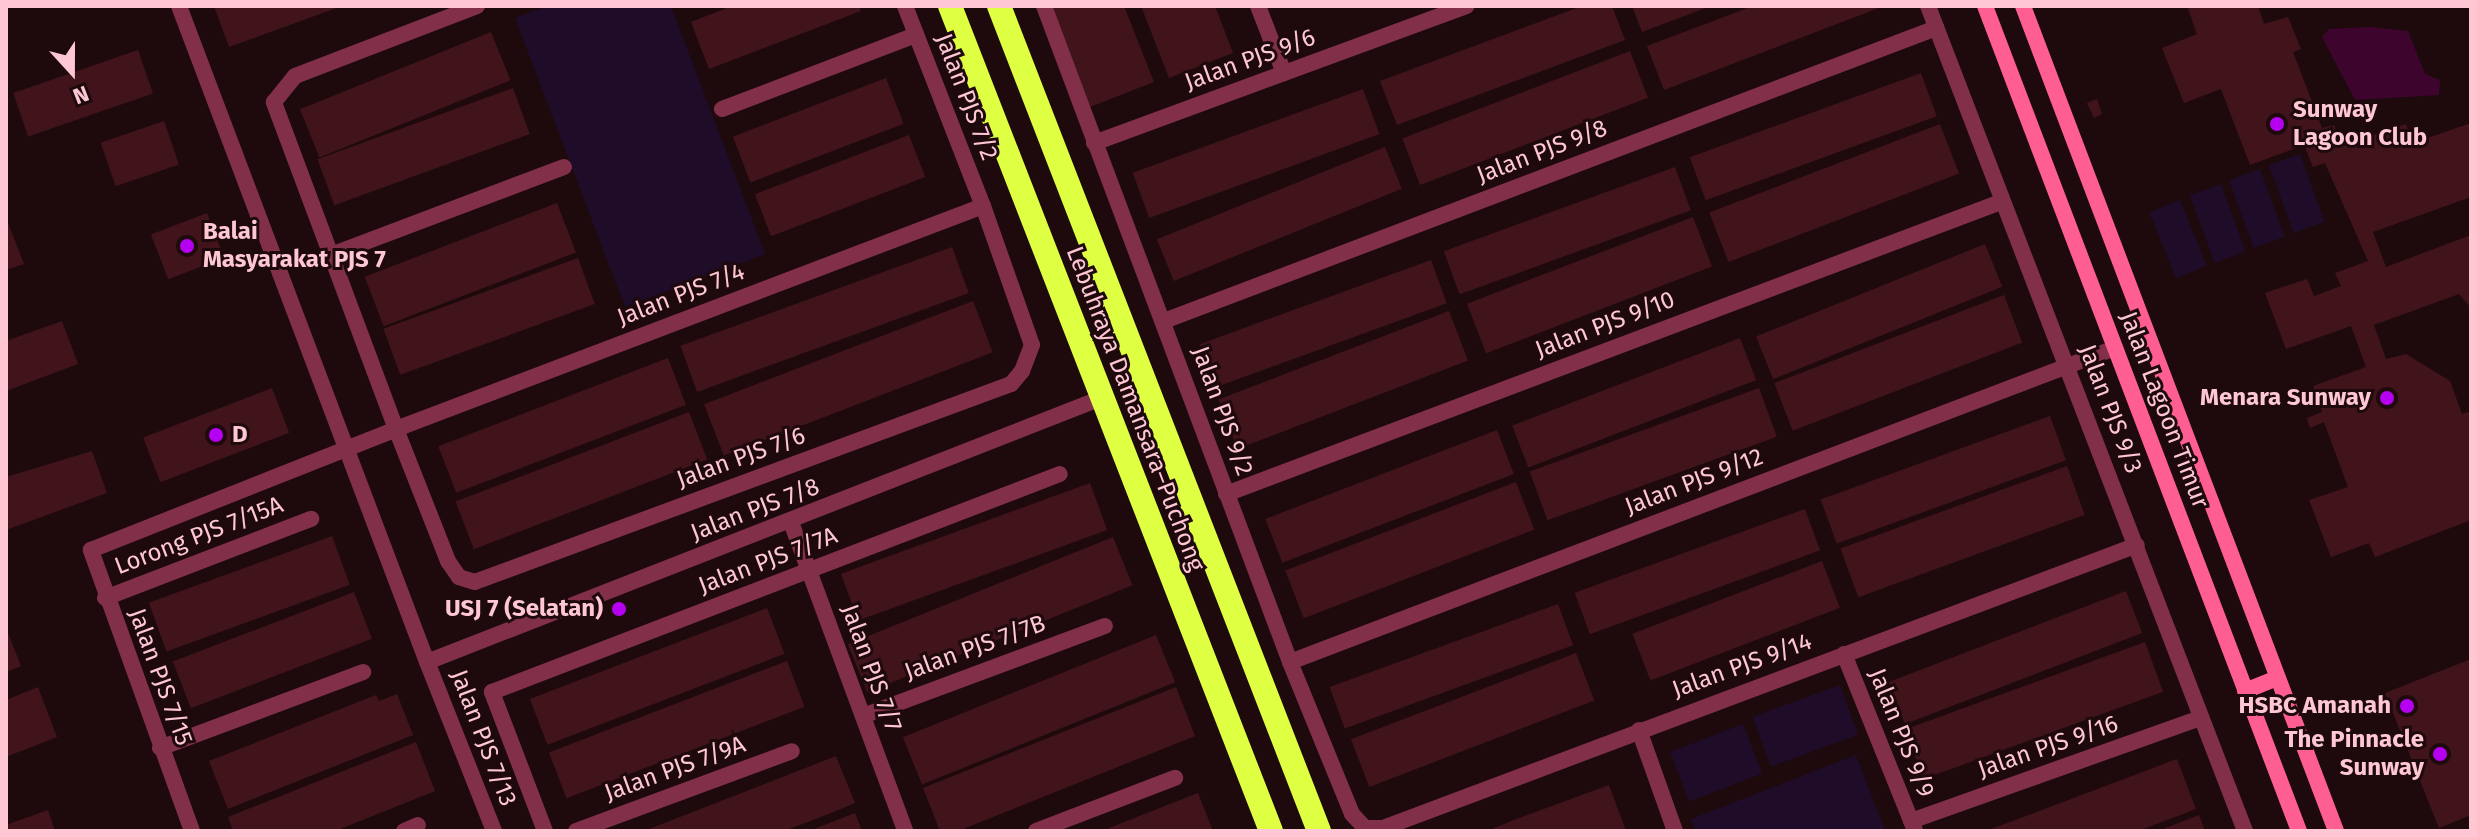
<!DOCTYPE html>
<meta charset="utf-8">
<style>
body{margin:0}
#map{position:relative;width:2477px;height:837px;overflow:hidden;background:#1e0a0d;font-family:"Fira Sans",sans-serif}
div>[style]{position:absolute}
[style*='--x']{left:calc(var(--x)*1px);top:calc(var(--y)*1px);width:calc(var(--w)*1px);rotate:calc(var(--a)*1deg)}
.green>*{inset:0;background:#1e0c29;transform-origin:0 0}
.water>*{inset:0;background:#3d042d}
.building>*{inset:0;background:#41141b;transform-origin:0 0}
.minor>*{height:16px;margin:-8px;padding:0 8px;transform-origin:8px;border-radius:8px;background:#823049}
.tertiary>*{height:16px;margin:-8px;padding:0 8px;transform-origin:8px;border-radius:8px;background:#823049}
.secondary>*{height:16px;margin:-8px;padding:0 8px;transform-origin:8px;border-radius:8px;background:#ff5e92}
.motorway>*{height:24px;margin:-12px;padding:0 12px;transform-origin:12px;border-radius:12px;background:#dfff42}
.dots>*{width:22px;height:22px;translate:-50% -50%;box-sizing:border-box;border:4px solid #1e0a0d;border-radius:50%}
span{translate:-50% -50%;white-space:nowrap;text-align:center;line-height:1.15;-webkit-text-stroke:6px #1e0a0d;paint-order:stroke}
.street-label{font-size:24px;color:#ffc7d4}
.poi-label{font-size:24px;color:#ffc7d4;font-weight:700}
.left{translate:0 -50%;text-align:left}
.right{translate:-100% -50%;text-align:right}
.frame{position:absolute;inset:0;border:8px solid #ffc7d4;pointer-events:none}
.north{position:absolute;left:32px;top:32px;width:80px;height:80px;-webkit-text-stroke:6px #1e0a0d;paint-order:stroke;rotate:159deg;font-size:22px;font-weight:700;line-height:32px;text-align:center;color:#ffc7d4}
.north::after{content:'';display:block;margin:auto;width:28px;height:36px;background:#ffc7d4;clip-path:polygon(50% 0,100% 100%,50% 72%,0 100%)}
</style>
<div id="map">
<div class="green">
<i style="clip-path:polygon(547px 6px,671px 6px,765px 254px,625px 307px,515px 18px)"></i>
<i style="left:2300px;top:154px;width:72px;height:33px;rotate:70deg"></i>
<i style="left:2260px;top:169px;width:72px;height:33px;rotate:70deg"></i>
<i style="left:2221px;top:184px;width:72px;height:33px;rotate:70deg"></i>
<i style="left:2180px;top:200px;width:71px;height:33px;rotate:68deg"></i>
<i style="left:1840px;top:685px;width:53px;height:93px;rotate:70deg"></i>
<i style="left:1743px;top:724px;width:53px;height:78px;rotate:69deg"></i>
<i style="clip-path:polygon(1856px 755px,1885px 831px,1696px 831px,1691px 819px)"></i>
</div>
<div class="water">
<i style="clip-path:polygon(2370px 27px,2408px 31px,2425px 74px,2440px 80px,2439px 95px,2355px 100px,2322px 37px,2329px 29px)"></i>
</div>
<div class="building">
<i style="clip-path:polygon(214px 6px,342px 6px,229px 47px)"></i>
<i style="clip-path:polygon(732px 6px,859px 6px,861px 11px,709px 69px,691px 22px)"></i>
<i style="clip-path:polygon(1051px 6px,1124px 6px,1154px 82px,1090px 107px)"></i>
<i style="clip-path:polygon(1141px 6px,1215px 6px,1233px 53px,1169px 78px)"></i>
<i style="clip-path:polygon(1582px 6px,1612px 6px,1625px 40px,1397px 125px,1380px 81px)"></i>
<i style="clip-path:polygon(1632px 6px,1711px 6px,1642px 32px)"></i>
<i style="clip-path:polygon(1753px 6px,1884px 6px,1664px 90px,1647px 46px)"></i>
<i style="clip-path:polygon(2187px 6px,2258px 6px,2264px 24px,2288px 17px,2301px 49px,2293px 52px,2322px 128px,2334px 125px,2342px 146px,2406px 124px,2413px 143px,2471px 123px,2471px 197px,2373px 232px,2386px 267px,2471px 235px,2471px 308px,2459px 294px,2374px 325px,2386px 359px,2406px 354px,2450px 381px,2462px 414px,2471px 411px,2471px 520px,2375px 557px,2369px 543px,2331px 557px,2309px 500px,2348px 487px,2324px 422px,2310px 428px,2307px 418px,2322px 412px,2313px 386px,2366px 367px,2351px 326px,2286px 349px,2265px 293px,2307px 279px,2314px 296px,2341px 286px,2335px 273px,2368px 261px,2325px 163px,2313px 167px,2304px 145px,2250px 165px,2221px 89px,2184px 103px,2162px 48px,2197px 34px)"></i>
<i style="left:491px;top:32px;width:52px;height:206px;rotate:68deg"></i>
<i style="left:138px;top:50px;width:46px;height:132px;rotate:71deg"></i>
<i style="left:1630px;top:51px;width:50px;height:244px;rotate:69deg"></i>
<i style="left:1921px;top:73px;width:46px;height:246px;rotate:70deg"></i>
<i style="left:886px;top:78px;width:49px;height:164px;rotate:69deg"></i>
<i style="left:513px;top:88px;width:49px;height:208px;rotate:70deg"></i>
<i style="left:1363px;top:89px;width:48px;height:245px;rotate:70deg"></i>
<i style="clip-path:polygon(2097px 99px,2102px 114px,2094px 118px,2087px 103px)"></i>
<i style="left:164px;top:121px;width:46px;height:67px;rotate:71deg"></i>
<i style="left:1940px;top:124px;width:53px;height:247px;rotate:69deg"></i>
<i style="left:909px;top:135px;width:45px;height:165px;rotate:69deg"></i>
<i style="left:1385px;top:147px;width:45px;height:246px;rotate:68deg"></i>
<i style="left:1675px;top:167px;width:46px;height:246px;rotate:70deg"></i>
<i style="left:557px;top:203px;width:53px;height:206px;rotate:69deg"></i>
<i style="left:207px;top:213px;width:48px;height:60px;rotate:69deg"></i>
<i style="left:1693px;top:217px;width:53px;height:242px;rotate:69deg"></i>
<i style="clip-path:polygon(6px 218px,24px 264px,6px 270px)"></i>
<i style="left:1985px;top:244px;width:46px;height:247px;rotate:68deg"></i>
<i style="left:952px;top:247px;width:49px;height:289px;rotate:70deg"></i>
<i style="left:578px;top:258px;width:49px;height:207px;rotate:70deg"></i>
<i style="left:1431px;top:260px;width:46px;height:246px;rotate:70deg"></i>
<i style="left:2004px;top:295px;width:51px;height:246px;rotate:69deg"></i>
<i style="left:973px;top:301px;width:55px;height:288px;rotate:69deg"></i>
<i style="left:1449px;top:311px;width:53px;height:247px;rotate:69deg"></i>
<i style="clip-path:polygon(62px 321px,78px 364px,6px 391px,6px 341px)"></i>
<i style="left:1740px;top:338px;width:45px;height:244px;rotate:69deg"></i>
<i style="left:668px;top:358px;width:50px;height:246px;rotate:69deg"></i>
<i style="left:272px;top:388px;width:48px;height:138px;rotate:69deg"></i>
<i style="left:1759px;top:388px;width:52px;height:244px;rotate:70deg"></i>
<i style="left:689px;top:412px;width:51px;height:250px;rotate:69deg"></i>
<i style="left:2050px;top:416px;width:47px;height:244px;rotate:70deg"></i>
<i style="left:1497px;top:430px;width:47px;height:248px;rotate:69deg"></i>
<i style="clip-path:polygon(92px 451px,107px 493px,6px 530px,6px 477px)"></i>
<i style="left:2067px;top:466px;width:52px;height:241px;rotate:70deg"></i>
<i style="left:1516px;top:482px;width:51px;height:247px;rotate:69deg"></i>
<i style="left:1090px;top:483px;width:50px;height:265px;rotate:70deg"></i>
<i style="left:1805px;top:509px;width:44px;height:245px;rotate:70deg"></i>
<i style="left:332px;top:536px;width:52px;height:195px;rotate:70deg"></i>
<i style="left:1113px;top:537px;width:52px;height:286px;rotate:68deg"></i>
<i style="left:1822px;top:561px;width:50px;height:203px;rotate:69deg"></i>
<i style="left:2126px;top:591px;width:45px;height:254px;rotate:69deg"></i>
<i style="left:354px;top:592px;width:50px;height:194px;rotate:69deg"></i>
<i style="left:1558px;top:604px;width:44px;height:243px;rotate:70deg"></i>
<i style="left:767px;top:608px;width:49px;height:254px;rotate:69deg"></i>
<i style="clip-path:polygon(6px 628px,21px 666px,6px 672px)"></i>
<i style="left:1156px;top:635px;width:51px;height:273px;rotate:68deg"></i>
<i style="left:2145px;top:642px;width:53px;height:255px;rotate:70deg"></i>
<i style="left:1576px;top:653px;width:51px;height:241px;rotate:69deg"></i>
<i style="clip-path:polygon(2471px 659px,2471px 815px,2439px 828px,2385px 693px)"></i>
<i style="left:787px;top:661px;width:49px;height:255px;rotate:69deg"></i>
<i style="clip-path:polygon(38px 687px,57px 737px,6px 757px,6px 700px)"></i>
<i style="clip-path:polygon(1176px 687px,1195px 736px,958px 831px,940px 831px,923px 788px)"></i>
<i style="clip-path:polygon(397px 694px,413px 735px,228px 809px,209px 761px,376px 695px,379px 701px)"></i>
<i style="clip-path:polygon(416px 742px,435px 791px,335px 831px,233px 831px,228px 817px)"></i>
<i style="clip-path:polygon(836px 756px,855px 803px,826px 815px,784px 831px,644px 831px)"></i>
<i style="clip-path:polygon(2177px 759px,2196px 809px,2138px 831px,1986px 831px)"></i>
<i style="clip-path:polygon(1609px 785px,1626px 831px,1487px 831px,1514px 820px)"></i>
<i style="clip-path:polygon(1198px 793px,1213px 831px,1102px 831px,1147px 813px)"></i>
<i style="clip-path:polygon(48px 810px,55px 831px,6px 831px,6px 825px)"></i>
<i style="clip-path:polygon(855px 813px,862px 831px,809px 831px)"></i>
<i style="clip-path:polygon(2199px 815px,2205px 831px,2158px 831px)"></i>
</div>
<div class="minor">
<i style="--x:179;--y:6;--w:701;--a:69.29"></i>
<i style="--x:905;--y:6;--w:215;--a:68.7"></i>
<i style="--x:983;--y:206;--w:147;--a:70.6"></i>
<i style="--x:1032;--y:345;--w:28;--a:111"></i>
<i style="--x:1022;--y:371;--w:17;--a:130"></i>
<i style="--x:1011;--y:384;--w:571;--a:159.73"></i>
<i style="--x:475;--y:582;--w:17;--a:-163"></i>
<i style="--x:459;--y:577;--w:19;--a:-125"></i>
<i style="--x:448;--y:561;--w:142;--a:-111.5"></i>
<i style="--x:396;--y:429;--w:628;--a:-20.8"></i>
<i style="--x:1044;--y:6;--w:701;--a:69.44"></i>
<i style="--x:1290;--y:662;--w:164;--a:67.8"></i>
<i style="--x:1352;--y:814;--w:19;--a:47"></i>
<i style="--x:1365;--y:828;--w:18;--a:0"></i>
<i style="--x:1383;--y:828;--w:805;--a:-20.57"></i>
<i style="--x:1258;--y:6;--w:72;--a:68.8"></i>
<i style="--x:1928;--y:6;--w:884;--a:68.98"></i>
<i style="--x:722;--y:109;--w:208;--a:-20.9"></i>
<i style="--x:1094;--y:143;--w:397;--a:-20.2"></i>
<i style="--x:331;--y:255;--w:249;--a:-20.7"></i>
<i style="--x:1164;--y:321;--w:826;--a:-20.78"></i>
<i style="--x:1226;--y:494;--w:828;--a:-20.65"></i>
<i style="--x:791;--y:522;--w:329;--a:69.7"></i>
<i style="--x:105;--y:598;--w:221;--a:-21"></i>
<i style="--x:1844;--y:654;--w:191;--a:68.1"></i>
<i style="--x:1290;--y:662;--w:883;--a:-20.84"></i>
<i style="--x:863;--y:716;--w:258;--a:-20.4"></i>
<i style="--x:1639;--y:730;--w:107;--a:70.4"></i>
<i style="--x:160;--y:748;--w:217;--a:-20.5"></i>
<i style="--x:1911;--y:821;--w:308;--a:-19.6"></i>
<i style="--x:192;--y:831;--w:299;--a:-109.8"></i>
<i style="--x:91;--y:550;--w:328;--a:-21.6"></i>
<i style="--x:396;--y:429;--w:349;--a:-110.5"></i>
<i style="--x:274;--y:102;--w:33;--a:-51"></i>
<i style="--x:295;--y:76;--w:195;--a:-21"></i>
<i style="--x:404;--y:831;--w:15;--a:-23"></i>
<i style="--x:545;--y:831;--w:149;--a:-110.9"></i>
<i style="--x:492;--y:692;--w:608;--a:-21"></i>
<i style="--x:576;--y:831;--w:230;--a:-20.3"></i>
<i style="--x:1036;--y:831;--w:149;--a:-20.9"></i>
</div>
<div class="tertiary">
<i style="--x:494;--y:831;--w:182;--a:-111.6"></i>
<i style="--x:427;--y:662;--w:722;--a:-21.37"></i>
</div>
<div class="secondary">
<i style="--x:1985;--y:6;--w:883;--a:69.16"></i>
<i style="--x:2023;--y:6;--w:882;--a:69.22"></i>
<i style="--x:2245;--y:691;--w:35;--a:-22"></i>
</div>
<div class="motorway">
<i style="--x:950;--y:6;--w:885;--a:68.74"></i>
<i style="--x:999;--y:6;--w:885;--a:68.8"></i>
</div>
<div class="dots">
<i style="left:2277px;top:124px;background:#b600f2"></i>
<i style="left:187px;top:246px;background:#b600f2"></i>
<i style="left:2387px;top:398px;background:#b600f2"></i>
<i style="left:216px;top:435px;background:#b600f2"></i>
<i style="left:619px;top:609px;background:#b600f2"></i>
<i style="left:2407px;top:706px;background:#b600f2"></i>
<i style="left:2440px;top:754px;background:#b600f2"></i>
</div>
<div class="street-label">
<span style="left:1250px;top:60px;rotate:-20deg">Jalan PJS 9/6</span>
<span style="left:966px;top:97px;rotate:69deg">Jalan PJS 7/2</span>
<span style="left:1542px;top:152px;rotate:-21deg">Jalan PJS 9/8</span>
<span style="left:681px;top:295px;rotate:-21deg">Jalan PJS 7/4</span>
<span style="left:1605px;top:325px;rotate:-21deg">Jalan PJS 9/10</span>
<span style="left:1135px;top:409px;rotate:69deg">Lebuhraya Damansara–Puchong</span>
<span style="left:2110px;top:409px;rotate:69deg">Jalan PJS 9/3</span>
<span style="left:2164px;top:410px;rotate:69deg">Jalan Lagoon Timur</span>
<span style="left:1222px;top:411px;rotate:70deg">Jalan PJS 9/2</span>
<span style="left:741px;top:458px;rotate:-20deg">Jalan PJS 7/6</span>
<span style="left:1694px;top:482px;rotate:-21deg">Jalan PJS 9/12</span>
<span style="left:755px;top:510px;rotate:-21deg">Jalan PJS 7/8</span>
<span style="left:199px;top:536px;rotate:-21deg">Lorong PJS 7/15A</span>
<span style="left:768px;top:561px;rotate:-21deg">Jalan PJS 7/7A</span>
<span style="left:975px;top:648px;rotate:-20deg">Jalan PJS 7/7B</span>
<span style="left:1742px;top:666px;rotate:-20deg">Jalan PJS 9/14</span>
<span style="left:871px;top:668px;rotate:70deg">Jalan PJS 7/7</span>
<span style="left:160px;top:677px;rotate:70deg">Jalan PJS 7/15</span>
<span style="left:1901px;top:733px;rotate:68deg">Jalan PJS 9/9</span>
<span style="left:483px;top:738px;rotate:69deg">Jalan PJS 7/13</span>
<span style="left:2048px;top:747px;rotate:-19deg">Jalan PJS 9/16</span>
<span style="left:675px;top:769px;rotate:-20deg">Jalan PJS 7/9A</span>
</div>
<div class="poi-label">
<span class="left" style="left:2293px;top:124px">Sunway<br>Lagoon Club</span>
<span class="left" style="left:203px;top:246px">Balai<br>Masyarakat PJS 7</span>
<span class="right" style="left:2371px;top:398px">Menara Sunway</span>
<span class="left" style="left:232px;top:435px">D</span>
<span class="right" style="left:603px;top:609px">USJ 7 (Selatan)</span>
<span class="right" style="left:2391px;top:706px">HSBC Amanah</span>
<span class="right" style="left:2424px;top:754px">The Pinnacle<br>Sunway</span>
</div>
<div class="frame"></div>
<div class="north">N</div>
</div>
